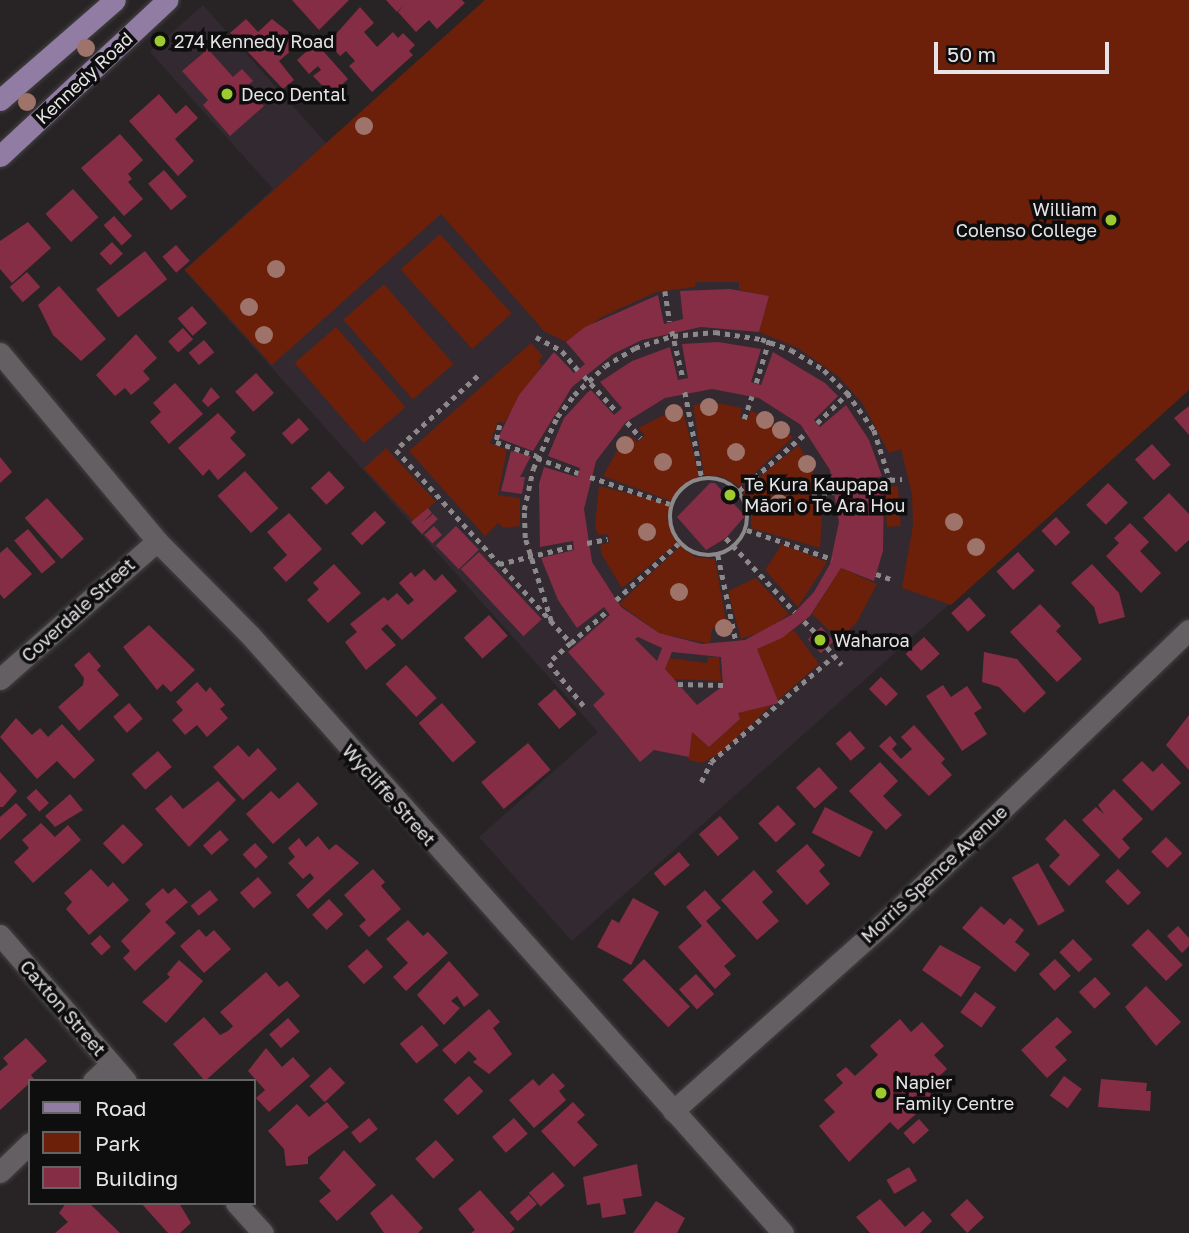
<!DOCTYPE html>
<meta charset="utf-8">
<style>
body{margin:0}
#map{position:relative;width:1189px;height:1233px;overflow:hidden;background:#282426;font-family:"Golos Text",sans-serif}
div>[style]{position:absolute}
[style*='--x']{left:calc(var(--x)*1px);top:calc(var(--y)*1px);width:calc(var(--w)*1px);rotate:calc(var(--a)*1deg)}
.built>*{inset:0;background:#332930}
.green>*{inset:0;background:#6c1f09;transform-origin:0 0}
.building>*{inset:0;background:#862d46;transform-origin:0 0}
.path>*{height:4.5px;margin-top:-2.25px;transform-origin:0;background:repeating-linear-gradient(90deg,#8c898b 0 5px,transparent 0 10px)}
.path>.ring{margin:-2.25px;padding:0;box-sizing:content-box;background:none;border:4.5px solid #8c898b;border-radius:50%}
.roads{filter:drop-shadow(0 0 2px #434143) drop-shadow(0 0 2px #434143)}
.minor>*{height:21px;margin:-10.5px;padding:0 10.5px;transform-origin:10.5px;border-radius:10.5px;background:#635f62}
.major>*{height:21px;margin:-10.5px;padding:0 10.5px;transform-origin:10.5px;border-radius:10.5px;background:#917ca3}
.trees>*{width:18px;height:18px;margin:-9px;border-radius:50%;background:#9e7369}
.dots>*{width:19px;height:19px;translate:-50% -50%;box-sizing:border-box;border:4px solid #0f0e0f;border-radius:50%}
span{translate:-50% -50%;white-space:nowrap;text-align:center;line-height:1.15;-webkit-text-stroke:7px #0f0e0f;paint-order:stroke}
.poi-label{font-size:18px;color:#e6e4e6}
.left{translate:0 -50%;text-align:left}
.right{translate:-100% -50%;text-align:right}
.street-label{font-size:18px;color:#e6e4e6}
.legend{position:absolute;left:28px;top:1079px;width:228px;height:126px;box-sizing:border-box;background:#0f0e0f;border:2px solid #656465;margin:0;padding:9px 12px;list-style:none;font-size:21px;color:#e6e4e6}
.legend li{display:flex;align-items:center;gap:14px;height:35px}
.legend b{width:35px;border:2px solid #656465}
.scale{position:absolute;left:934px;top:42px;width:175px;height:32px;box-sizing:border-box;border:4px solid #e6e4e6;border-top:0;padding-left:9px;font-size:21px;line-height:24px;white-space:nowrap;color:#e6e4e6;-webkit-text-stroke:5px #0f0e0f;paint-order:stroke}
</style>
<div id="map">
<div class="built">
<i style="clip-path:polygon(485px 0,1189px 0,1189px 390px,572px 941px,479px 837px,598px 732px,184px 270px,273px 189px,150px 52px,203px 5px,326px 143px)"></i>
</div>
<div class="green">
<i style="clip-path:polygon(485px 0,1189px 0,1189px 390px,951px 605px,902px 588px,913px 525px,912px 495px,901px 449px,889px 453px,863px 404px,839px 377px,798px 348px,759px 332px,769px 296px,739px 290px,739px 282px,696px 282px,695px 287px,656px 292px,602px 317px,566px 342px,544px 331px,441px 214px,272px 365px,185px 270px)"></i>
<i style="left:440px;top:234px;width:107px;height:53px;rotate:48deg"></i>
<i style="left:384px;top:284px;width:106px;height:54px;rotate:49deg"></i>
<i style="left:336px;top:327px;width:106px;height:55px;rotate:49deg"></i>
<i style="clip-path:polygon(531px 343px,543px 356px,538px 361px,542px 365px,504px 423px,498px 422px,490px 443px,507px 450px,498px 495px,520px 498px,520px 526px,503px 528px,498px 523px,485px 536px,409px 451px)"></i>
<i style="clip-path:polygon(713px 402px,742px 408px,740px 417px,744px 419px,748px 419px,751px 410px,793px 437px,740px 487px,723px 477px,704px 475px,693px 405px)"></i>
<i style="clip-path:polygon(682px 406px,699px 476px,682px 485px,671px 501px,603px 476px,621px 444px,630px 435px,637px 442px,645px 435px,638px 428px)"></i>
<i style="clip-path:polygon(799px 445px,821px 488px,811px 491px,813px 501px,823px 498px,820px 548px,751px 528px,751px 510px,743px 490px)"></i>
<i style="left:386px;top:448px;width:73px;height:30px;rotate:47deg"></i>
<i style="clip-path:polygon(599px 486px,670px 504px,668px 521px,677px 543px,622px 588px,602px 555px,600px 545px,609px 543px,608px 534px,598px 535px,595px 527px)"></i>
<i style="left:898px;top:486px;width:40px;height:14px;rotate:86deg"></i>
<i style="clip-path:polygon(782px 544px,827px 562px,798px 607px,765px 570px)"></i>
<i style="clip-path:polygon(680px 546px,695px 557px,715px 559px,726px 622px,712px 629px,710px 644px,659px 633px,619px 604px)"></i>
<i style="clip-path:polygon(841px 568px,877px 584px,857px 622px,839px 640px,812px 614px)"></i>
<i style="clip-path:polygon(756px 578px,789px 614px,767px 630px,741px 639px,728px 591px)"></i>
<i style="clip-path:polygon(794px 630px,819px 664px,778px 700px,757px 649px)"></i>
<i style="clip-path:polygon(708px 657px,719px 657px,721px 681px,673px 679px,665px 669px,670px 658px,707px 663px)"></i>
<i style="clip-path:polygon(773px 704px,720px 753px,702px 763px,688px 760px,692px 732px,709px 747px,739px 720px,738px 713px)"></i>
</div>
<div class="building">
<i style="clip-path:polygon(292px 0,349px 0,319px 30px)"></i>
<i style="clip-path:polygon(386px 0,462px 0,465px 3px,437px 29px,429px 20px,416px 32px,398px 12px,404px 5px,397px 12px)"></i>
<i style="clip-path:polygon(360px 7px,374px 23px,364px 32px,377px 47px,393px 32px,398px 38px,403px 33px,415px 45px,409px 51px,413px 55px,372px 92px,349px 66px,355px 61px,346px 51px,340px 56px,328px 43px)"></i>
<i style="clip-path:polygon(246px 19px,258px 32px,272px 19px,301px 42px,279px 61px,294px 80px,283px 89px,230px 33px)"></i>
<i style="clip-path:polygon(316px 43px,348px 79px,331px 95px,313px 76px,321px 70px,318px 66px,309px 74px,297px 60px)"></i>
<i style="clip-path:polygon(208px 49px,233px 77px,242px 69px,253px 81px,246px 87px,264px 106px,230px 136px,203px 105px,208px 100px,182px 71px)"></i>
<i style="clip-path:polygon(159px 94px,176px 114px,186px 105px,198px 118px,175px 139px,194px 161px,178px 176px,129px 121px)"></i>
<i style="clip-path:polygon(120px 134px,143px 160px,128px 174px,132px 179px,128px 182px,143px 199px,124px 216px,81px 168px)"></i>
<i style="left:164px;top:170px;width:35px;height:21px;rotate:49deg"></i>
<i style="left:73px;top:189px;width:38px;height:37px;rotate:48deg"></i>
<i style="left:114px;top:216px;width:27px;height:14px;rotate:48deg"></i>
<i style="clip-path:polygon(28px 222px,51px 248px,12px 283px,0 269px,0 241px)"></i>
<i style="left:112px;top:242px;width:16px;height:17px;rotate:47deg"></i>
<i style="left:176px;top:245px;width:21px;height:18px;rotate:49deg"></i>
<i style="left:145px;top:251px;width:36px;height:62px;rotate:52deg"></i>
<i style="left:27px;top:272px;width:20px;height:23px;rotate:49deg"></i>
<i style="clip-path:polygon(59px 286px,106px 339px,81px 361px,53px 335px,38px 305px)"></i>
<i style="clip-path:polygon(730px 289px,769px 296px,759px 332px,701px 327px,642px 340px,613px 354px,572px 387px,533px 451px,498px 438px,519px 395px,554px 352px,574px 373px,585px 364px,566px 342px,585px 327px,658px 295px,664px 324px,683px 319px,680px 291px)"></i>
<i style="left:192px;top:306px;width:23px;height:19px;rotate:49deg"></i>
<i style="left:183px;top:328px;width:15px;height:20px;rotate:48deg"></i>
<i style="clip-path:polygon(136px 334px,157px 358px,143px 371px,150px 379px,131px 395px,125px 388px,115px 396px,96px 375px)"></i>
<i style="left:204px;top:340px;width:16px;height:20px;rotate:50deg"></i>
<i style="clip-path:polygon(evenodd,718px 342px,761px 349px,751px 382px,761px 385px,773px 352px,825px 383px,838px 396px,814px 420px,820px 427px,846px 405px,869px 440px,882px 476px,848px 484px,850px 493px,884px 487px,883px 551px,874px 581px,841px 568px,810px 616px,782px 638px,757px 649px,779px 703px,738px 713px,740px 719px,709px 747px,692px 732px,689px 757px,654px 750px,640px 762px,593px 705px,605px 694px,568px 652px,610px 615px,604px 607px,577px 628px,558px 600px,541px 558px,574px 550px,573px 541px,540px 547px,539px 484px,544px 467px,577px 477px,580px 468px,548px 456px,564px 418px,588px 392px,591px 390px,614px 415px,622px 408px,600px 382px,632px 361px,670px 347px,678px 380px,688px 378px,682px 344px,718px 342px,712px 389px,759px 398px,801px 425px,830px 470px,839px 522px,830px 564px,814px 592px,793px 614px,745px 640px,702px 644px,659px 633px,621px 607px,592px 562px,584px 509px,596px 461px,626px 422px,665px 398px,712px 389px,718px 342px,638px 637px,662px 648px,657px 661px,635px 639px,638px 637px,718px 342px,672px 652px,721px 657px,723px 686px,697px 705px,665px 669px,672px 652px)"></i>
<i style="left:256px;top:373px;width:27px;height:28px;rotate:48deg"></i>
<i style="clip-path:polygon(175px 383px,203px 414px,169px 444px,150px 422px,161px 412px,153px 403px)"></i>
<i style="clip-path:polygon(211px 387px,220px 397px,208px 407px,202px 401px)"></i>
<i style="clip-path:polygon(1189px 406px,1189px 435px,1174px 418px)"></i>
<i style="clip-path:polygon(218px 413px,236px 432px,230px 438px,246px 455px,218px 480px,209px 469px,203px 476px,178px 448px)"></i>
<i style="left:299px;top:418px;width:15px;height:23px;rotate:48deg"></i>
<i style="left:1152px;top:444px;width:28px;height:23px;rotate:48deg"></i>
<i style="clip-path:polygon(511px 451px,531px 456px,520px 477px,525px 477px,522px 494px,501px 491px)"></i>
<i style="clip-path:polygon(0 457px,12px 472px,0 483px)"></i>
<i style="left:245px;top:471px;width:50px;height:37px;rotate:48deg"></i>
<i style="left:329px;top:471px;width:23px;height:25px;rotate:47deg"></i>
<i style="clip-path:polygon(710px 483px,715px 483px,745px 516px,726px 538px,706px 550px,677px 517px)"></i>
<i style="left:1108px;top:483px;width:28px;height:31px;rotate:45deg"></i>
<i style="clip-path:polygon(1169px 493px,1189px 514px,1189px 540px,1176px 552px,1143px 518px)"></i>
<i style="left:47px;top:498px;width:55px;height:30px;rotate:48deg"></i>
<i style="clip-path:polygon(428px 508px,432px 513px,421px 524px,433px 514px,438px 519px,422px 534px,411px 522px)"></i>
<i style="left:375px;top:511px;width:16px;height:33px;rotate:47deg"></i>
<i style="clip-path:polygon(289px 513px,322px 549px,286px 582px,273px 568px,287px 555px,267px 532px)"></i>
<i style="left:1056px;top:517px;width:21px;height:20px;rotate:47deg"></i>
<i style="clip-path:polygon(1130px 523px,1149px 542px,1140px 551px,1161px 573px,1141px 593px,1106px 556px,1119px 543px,1114px 538px)"></i>
<i style="left:434px;top:526px;width:12px;height:13px;rotate:48deg"></i>
<i style="left:456px;top:526px;width:33px;height:28px;rotate:46deg"></i>
<i style="left:28px;top:529px;width:43px;height:18px;rotate:50deg"></i>
<i style="clip-path:polygon(7px 547px,32px 574px,4px 599px,0 594px,0 553px)"></i>
<i style="left:479px;top:552px;width:92px;height:25px;rotate:47deg"></i>
<i style="left:1018px;top:552px;width:25px;height:29px;rotate:48deg"></i>
<i style="clip-path:polygon(334px 564px,361px 593px,328px 623px,307px 600px,319px 589px,313px 583px)"></i>
<i style="clip-path:polygon(1092px 564px,1119px 593px,1125px 617px,1099px 624px,1094px 607px,1071px 583px)"></i>
<i style="clip-path:polygon(424px 569px,435px 581px,442px 574px,457px 591px,402px 640px,387px 624px,381px 629px,396px 645px,366px 670px,345px 642px,357px 632px,350px 624px,384px 597px,388px 601px,397px 593px,408px 605px,414px 600px,399px 583px,411px 572px,415px 577px)"></i>
<i style="left:969px;top:597px;width:25px;height:24px;rotate:48deg"></i>
<i style="clip-path:polygon(1040px 604px,1061px 626px,1056px 631px,1082px 659px,1057px 682px,1010px 632px)"></i>
<i style="left:489px;top:615px;width:28px;height:34px;rotate:48deg"></i>
<i style="clip-path:polygon(149px 625px,195px 670px,171px 692px,163px 684px,157px 690px,123px 647px)"></i>
<i style="left:821px;top:627px;width:19px;height:18px;rotate:47deg"></i>
<i style="left:924px;top:637px;width:23px;height:25px;rotate:47deg"></i>
<i style="clip-path:polygon(89px 652px,101px 666px,97px 670px,119px 695px,79px 731px,58px 707px,83px 685px,84px 678px,74px 665px)"></i>
<i style="clip-path:polygon(984px 652px,1017px 659px,1046px 693px,1024px 713px,999px 687px,982px 682px)"></i>
<i style="left:406px;top:665px;width:45px;height:28px;rotate:47deg"></i>
<i style="left:881px;top:677px;width:24px;height:17px;rotate:45deg"></i>
<i style="clip-path:polygon(197px 682px,206px 692px,210px 687px,225px 705px,220px 709px,228px 718px,207px 737px,197px 725px,185px 735px,172px 720px,183px 710px,176px 702px)"></i>
<i style="clip-path:polygon(943px 685px,951px 697px,967px 686px,982px 708px,974px 713px,987px 734px,962px 751px,926px 696px)"></i>
<i style="left:555px;top:689px;width:33px;height:23px;rotate:49deg"></i>
<i style="left:129px;top:703px;width:21px;height:21px;rotate:49deg"></i>
<i style="left:442px;top:703px;width:52px;height:31px;rotate:49deg"></i>
<i style="clip-path:polygon(1189px 715px,1189px 770px,1166px 745px)"></i>
<i style="clip-path:polygon(16px 718px,32px 735px,40px 728px,48px 737px,62px 724px,95px 760px,74px 779px,57px 761px,37px 779px,0 737px)"></i>
<i style="clip-path:polygon(914px 725px,945px 759px,941px 763px,952px 775px,929px 796px,879px 746px,890px 736px,897px 744px,892px 749px,901px 759px,912px 749px,901px 737px)"></i>
<i style="left:850px;top:731px;width:23px;height:19px;rotate:49deg"></i>
<i style="left:528px;top:743px;width:35px;height:61px;rotate:50deg"></i>
<i style="clip-path:polygon(238px 745px,249px 757px,258px 748px,277px 769px,243px 800px,213px 767px)"></i>
<i style="left:158px;top:751px;width:21px;height:35px;rotate:49deg"></i>
<i style="clip-path:polygon(1142px 761px,1153px 772px,1162px 763px,1181px 783px,1152px 811px,1122px 780px)"></i>
<i style="clip-path:polygon(880px 762px,898px 781px,883px 796px,902px 815px,886px 830px,849px 791px)"></i>
<i style="left:819px;top:767px;width:28px;height:31px;rotate:48deg"></i>
<i style="clip-path:polygon(0 772px,17px 791px,3px 807px,0 807px)"></i>
<i style="clip-path:polygon(218px 781px,236px 800px,189px 847px,155px 809px,171px 795px,183px 809px)"></i>
<i style="clip-path:polygon(298px 782px,318px 804px,273px 844px,246px 814px,271px 791px,279px 799px)"></i>
<i style="left:36px;top:789px;width:19px;height:13px;rotate:47deg"></i>
<i style="clip-path:polygon(1114px 789px,1143px 819px,1122px 839px,1130px 848px,1119px 859px,1082px 820px,1096px 807px,1104px 814px,1098px 805px)"></i>
<i style="clip-path:polygon(70px 794px,83px 810px,55px 827px,45px 816px)"></i>
<i style="clip-path:polygon(16px 803px,27px 815px,0 840px,0 817px)"></i>
<i style="left:778px;top:805px;width:26px;height:27px;rotate:47deg"></i>
<i style="left:825px;top:807px;width:54px;height:29px;rotate:27deg"></i>
<i style="left:720px;top:816px;width:29px;height:28px;rotate:49deg"></i>
<i style="clip-path:polygon(1065px 819px,1100px 855px,1069px 886px,1049px 866px,1060px 855px,1045px 839px)"></i>
<i style="clip-path:polygon(41px 823px,55px 837px,68px 825px,81px 840px,33px 883px,14px 862px,29px 848px,22px 840px)"></i>
<i style="left:123px;top:824px;width:29px;height:28px;rotate:46deg"></i>
<i style="left:220px;top:830px;width:13px;height:23px;rotate:48deg"></i>
<i style="clip-path:polygon(318px 836px,329px 850px,336px 844px,359px 863px,308px 909px,296px 895px,314px 878px,310px 873px,303px 879px,288px 863px,295px 857px,288px 848px,299px 838px,306px 847px)"></i>
<i style="left:1166px;top:837px;width:23px;height:21px;rotate:45deg"></i>
<i style="left:255px;top:843px;width:19px;height:17px;rotate:47deg"></i>
<i style="clip-path:polygon(807px 844px,825px 865px,819px 871px,830px 884px,807px 905px,776px 871px)"></i>
<i style="left:679px;top:852px;width:17px;height:33px;rotate:50deg"></i>
<i style="left:1038px;top:863px;width:55px;height:30px;rotate:61deg"></i>
<i style="clip-path:polygon(91px 869px,108px 887px,113px 882px,129px 900px,89px 935px,66px 909px,72px 902px,64px 893px)"></i>
<i style="clip-path:polygon(373px 869px,385px 882px,381px 886px,401px 909px,369px 937px,359px 926px,366px 920px,344px 895px)"></i>
<i style="left:1118px;top:869px;width:33px;height:18px;rotate:46deg"></i>
<i style="clip-path:polygon(754px 870px,773px 892px,762px 902px,779px 921px,757px 940px,721px 900px)"></i>
<i style="left:258px;top:877px;width:21px;height:24px;rotate:49deg"></i>
<i style="clip-path:polygon(163px 888px,168px 894px,175px 888px,188px 902px,165px 922px,176px 933px,135px 971px,123px 958px,130px 951px,121px 941px,151px 911px,145px 904px)"></i>
<i style="left:210px;top:890px;width:13px;height:25px;rotate:51deg"></i>
<i style="clip-path:polygon(705px 890px,721px 908px,706px 921px,736px 956px,724px 966px,731px 974px,715px 989px,678px 947px,702px 926px,686px 907px)"></i>
<i style="clip-path:polygon(633px 898px,659px 912px,631px 965px,597px 947px,612px 919px,619px 923px)"></i>
<i style="left:329px;top:899px;width:21px;height:23px;rotate:47deg"></i>
<i style="clip-path:polygon(981px 906px,1004px 925px,1010px 918px,1024px 930px,1015px 942px,1030px 954px,1015px 972px,962px 928px)"></i>
<i style="clip-path:polygon(408px 920px,423px 936px,428px 932px,448px 953px,406px 991px,393px 977px,408px 963px,386px 939px)"></i>
<i style="clip-path:polygon(1178px 926px,1189px 938px,1189px 946px,1182px 953px,1167px 936px)"></i>
<i style="clip-path:polygon(199px 929px,206px 937px,214px 930px,231px 949px,204px 973px,180px 946px)"></i>
<i style="left:1148px;top:929px;width:50px;height:23px;rotate:46deg"></i>
<i style="left:100px;top:935px;width:16px;height:13px;rotate:47deg"></i>
<i style="left:1073px;top:939px;width:28px;height:19px;rotate:46deg"></i>
<i style="clip-path:polygon(940px 945px,981px 967px,961px 997px,922px 970px)"></i>
<i style="left:367px;top:949px;width:24px;height:26px;rotate:48deg"></i>
<i style="left:644px;top:959px;width:66px;height:30px;rotate:46deg"></i>
<i style="left:1055px;top:959px;width:23px;height:22px;rotate:47deg"></i>
<i style="clip-path:polygon(179px 960px,203px 981px,166px 1023px,142px 1002px,170px 977px,167px 974px)"></i>
<i style="clip-path:polygon(449px 961px,479px 995px,464px 1007px,457px 996px,451px 1001px,460px 1008px,444px 1025px,417px 995px)"></i>
<i style="clip-path:polygon(266px 972px,279px 987px,287px 981px,300px 996px,205px 1081px,173px 1044px,204px 1017px,220px 1035px,228px 1031px,233px 1026px,220px 1012px)"></i>
<i style="left:696px;top:974px;width:27px;height:23px;rotate:48deg"></i>
<i style="left:1095px;top:977px;width:23px;height:22px;rotate:47deg"></i>
<i style="clip-path:polygon(1146px 986px,1181px 1022px,1156px 1046px,1125px 1007px)"></i>
<i style="left:975px;top:992px;width:26px;height:25px;rotate:36deg"></i>
<i style="clip-path:polygon(489px 1009px,500px 1022px,493px 1028px,512px 1054px,489px 1074px,473px 1062px,477px 1059px,469px 1051px,455px 1064px,442px 1050px)"></i>
<i style="clip-path:polygon(1057px 1017px,1072px 1032px,1055px 1047px,1067px 1060px,1047px 1078px,1021px 1050px)"></i>
<i style="left:288px;top:1018px;width:18px;height:25px;rotate:49deg"></i>
<i style="clip-path:polygon(900px 1019px,911px 1032px,922px 1022px,944px 1046px,934px 1055px,947px 1069px,926px 1088px,934px 1098px,898px 1130px,890px 1122px,849px 1162px,819px 1126px,835px 1112px,824px 1100px,843px 1083px,836px 1075px,846px 1067px,855px 1076px,878px 1055px,870px 1046px)"></i>
<i style="left:422px;top:1025px;width:26px;height:29px;rotate:50deg"></i>
<i style="clip-path:polygon(26px 1038px,47px 1061px,31px 1075px,34px 1079px,0 1110px,0 1071px,8px 1064px,3px 1058px)"></i>
<i style="clip-path:polygon(266px 1048px,282px 1067px,293px 1057px,310px 1076px,269px 1112px,256px 1098px,265px 1090px,248px 1071px)"></i>
<i style="left:330px;top:1067px;width:22px;height:28px;rotate:47deg"></i>
<i style="clip-path:polygon(553px 1073px,565px 1086px,559px 1091px,566px 1100px,534px 1128px,509px 1100px,533px 1079px,539px 1086px)"></i>
<i style="left:469px;top:1076px;width:21px;height:35px;rotate:47deg"></i>
<i style="left:1064px;top:1076px;width:22px;height:24px;rotate:36deg"></i>
<i style="clip-path:polygon(1101px 1079px,1147px 1083px,1146px 1091px,1151px 1091px,1150px 1111px,1098px 1107px)"></i>
<i style="clip-path:polygon(327px 1102px,349px 1127px,308px 1157px,308px 1164px,286px 1166px,284px 1149px,268px 1131px,297px 1104px,309px 1117px)"></i>
<i style="clip-path:polygon(573px 1102px,585px 1115px,577px 1122px,598px 1145px,574px 1167px,541px 1131px)"></i>
<i style="left:369px;top:1118px;width:14px;height:23px;rotate:51deg"></i>
<i style="left:514px;top:1118px;width:21px;height:29px;rotate:49deg"></i>
<i style="left:919px;top:1119px;width:15px;height:21px;rotate:48deg"></i>
<i style="left:436px;top:1140px;width:27px;height:28px;rotate:48deg"></i>
<i style="clip-path:polygon(344px 1150px,376px 1185px,337px 1221px,319px 1201px,331px 1191px,319px 1178px)"></i>
<i style="clip-path:polygon(637px 1164px,642px 1196px,623px 1199px,626px 1214px,602px 1218px,600px 1203px,587px 1205px,583px 1177px)"></i>
<i style="left:909px;top:1167px;width:16px;height:26px;rotate:60deg"></i>
<i style="left:553px;top:1172px;width:18px;height:32px;rotate:49deg"></i>
<i style="clip-path:polygon(480px 1190px,515px 1229px,510px 1233px,471px 1233px,475px 1230px,458px 1209px)"></i>
<i style="clip-path:polygon(392px 1194px,423px 1228px,418px 1233px,384px 1233px,370px 1213px)"></i>
<i style="left:529px;top:1195px;width:12px;height:26px;rotate:48deg"></i>
<i style="clip-path:polygon(880px 1199px,905px 1227px,923px 1211px,932px 1221px,920px 1233px,870px 1233px,856px 1217px)"></i>
<i style="left:967px;top:1199px;width:25px;height:23px;rotate:47deg"></i>
<i style="clip-path:polygon(656px 1201px,685px 1218px,677px 1233px,633px 1233px)"></i>
<i style="clip-path:polygon(66px 1203px,89px 1203px,120px 1233px,55px 1233px,68px 1222px,59px 1213px)"></i>
<i style="clip-path:polygon(141px 1203px,179px 1203px,191px 1223px,180px 1233px,168px 1233px)"></i>
</div>
<div class="path">
<i style="--x:665;--y:291;--w:31;--a:81"></i>
<i style="--x:672;--y:331;--w:48;--a:76.8"></i>
<i style="--x:536;--y:337;--w:30;--a:28"></i>
<i style="--x:562;--y:351;--w:25;--a:50"></i>
<i style="--x:478;--y:376;--w:110;--a:137.9"></i>
<i style="--x:396;--y:450;--w:261;--a:47.8"></i>
<i style="--x:571;--y:643;--w:30;--a:138"></i>
<i style="--x:549;--y:663;--w:55;--a:50.9"></i>
<i style="--x:584;--y:376;--w:49;--a:47.5"></i>
<i style="--x:756;--y:383;--w:48;--a:-73.1"></i>
<i style="--x:685;--y:392;--w:89;--a:78.9"></i>
<i style="--x:744;--y:419;--w:24;--a:-71"></i>
<i style="--x:627;--y:422;--w:21;--a:49"></i>
<i style="--x:817;--y:423;--w:47;--a:-44.1"></i>
<i style="--x:500;--y:425;--w:17;--a:103"></i>
<i style="--x:496;--y:442;--w:43;--a:18.9"></i>
<i style="--x:537;--y:458;--w:44;--a:20.1"></i>
<i style="--x:590;--y:477;--w:84;--a:18.6"></i>
<i class="ring" style="left:670px;top:478px;width:73.5px;height:73.5px"></i>
<i style="--x:849;--y:488;--w:42;--a:-11"></i>
<i style="--x:739;--y:491;--w:90;--a:-40.9"></i>
<i style="--x:812;--y:496;--w:25;--a:-11"></i>
<i style="--x:747;--y:530;--w:90;--a:18.8"></i>
<i style="--x:726;--y:538;--w:101;--a:47"></i>
<i style="--x:587;--y:543;--w:21;--a:-11"></i>
<i style="--x:718;--y:555;--w:88;--a:78.2"></i>
<i style="--x:499;--y:564;--w:77;--a:-13.5"></i>
<i style="--x:876;--y:574;--w:18;--a:19"></i>
<i style="--x:616;--y:600;--w:84;--a:-42.1"></i>
<i style="--x:551;--y:621;--w:87;--a:-107.4"></i>
<i style="--x:525;--y:538;--w:28;--a:-92"></i>
<i style="--x:524;--y:510;--w:42;--a:-77.6"></i>
<i style="--x:533;--y:469;--w:57;--a:-65.2"></i>
<i style="--x:557;--y:417;--w:28;--a:-52"></i>
<i style="--x:574;--y:395;--w:42;--a:-43.1"></i>
<i style="--x:605;--y:366;--w:35;--a:-31"></i>
<i style="--x:635;--y:348;--w:40;--a:-18"></i>
<i style="--x:673;--y:336;--w:42;--a:-5.4"></i>
<i style="--x:715;--y:332;--w:47;--a:8.7"></i>
<i style="--x:761;--y:339;--w:32;--a:20"></i>
<i style="--x:791;--y:350;--w:39;--a:31"></i>
<i style="--x:824;--y:370;--w:33;--a:45"></i>
<i style="--x:847;--y:393;--w:46;--a:53.9"></i>
<i style="--x:874;--y:430;--w:52;--a:72.3"></i>
<i style="--x:890;--y:480;--w:12;--a:-5"></i>
<i style="--x:804;--y:621;--w:16;--a:45"></i>
<i style="--x:571;--y:643;--w:48;--a:-41.6"></i>
<i style="--x:827;--y:647;--w:23;--a:50"></i>
<i style="--x:678;--y:684;--w:45;--a:1.3"></i>
<i style="--x:701;--y:782;--w:22;--a:-63"></i>
<i style="--x:711;--y:762;--w:162;--a:-40.8"></i>
</div>
<div class="roads">
<div class="minor">
<i style="--x:0;--y:353;--w:245;--a:50.1"></i>
<i style="--x:157;--y:541;--w:132;--a:45.3"></i>
<i style="--x:250;--y:635;--w:801;--a:48.29"></i>
<i style="--x:0;--y:679;--w:209;--a:-41.3"></i>
<i style="--x:0;--y:935;--w:193;--a:49.2"></i>
<i style="--x:93;--y:1081;--w:25;--a:-43"></i>
<i style="--x:673;--y:1111;--w:281;--a:-41.7"></i>
<i style="--x:883;--y:924;--w:424;--a:-43.9"></i>
<i style="--x:0;--y:1172;--w:42;--a:-44"></i>
<i style="--x:236;--y:1203;--w:40;--a:48"></i>
</div>
<div class="major">
<i style="--x:0;--y:100;--w:152;--a:-41"></i>
<i style="--x:0;--y:156;--w:229;--a:-43"></i>
</div>
</div>
<div class="trees">
<i style="left:86px;top:48px"></i>
<i style="left:27px;top:102px"></i>
<i style="left:364px;top:126px"></i>
<i style="left:276px;top:269px"></i>
<i style="left:249px;top:307px"></i>
<i style="left:264px;top:335px"></i>
<i style="left:709px;top:407px"></i>
<i style="left:674px;top:413px"></i>
<i style="left:765px;top:420px"></i>
<i style="left:781px;top:430px"></i>
<i style="left:625px;top:445px"></i>
<i style="left:736px;top:452px"></i>
<i style="left:663px;top:462px"></i>
<i style="left:807px;top:464px"></i>
<i style="left:779px;top:503px"></i>
<i style="left:954px;top:522px"></i>
<i style="left:647px;top:532px"></i>
<i style="left:976px;top:547px"></i>
<i style="left:679px;top:592px"></i>
<i style="left:724px;top:628px"></i>
</div>
<div class="dots">
<i style="left:160px;top:41px;background:#9dca2f"></i>
<i style="left:227px;top:94px;background:#9dca2f"></i>
<i style="left:1111px;top:220px;background:#9dca2f"></i>
<i style="left:730px;top:495px;background:#9dca2f"></i>
<i style="left:820px;top:640px;background:#9dca2f"></i>
<i style="left:881px;top:1093px;background:#9dca2f"></i>
</div>
<div class="poi-label">
<span class="left" style="left:174px;top:41px">274 Kennedy Road</span>
<span class="left" style="left:241px;top:94px">Deco Dental</span>
<span class="right" style="left:1097px;top:220px">William<br>Colenso College</span>
<span class="left" style="left:744px;top:495px">Te Kura Kaupapa<br>Māori o Te Ara Hou</span>
<span class="left" style="left:834px;top:640px">Waharoa</span>
<span class="left" style="left:895px;top:1093px">Napier<br>Family Centre</span>
</div>
<div class="street-label">
<span style="left:84px;top:78px;rotate:-43deg">Kennedy Road</span>
<span style="left:78px;top:610px;rotate:-42deg">Coverdale Street</span>
<span style="left:389px;top:795px;rotate:48deg">Wycliffe Street</span>
<span style="left:934px;top:874px;rotate:-43deg">Morris Spence Avenue</span>
<span style="left:63px;top:1008px;rotate:49deg">Caxton Street</span>
</div>
<ul class="legend">
<li><b style="height:9px;background:#917ca3"></b>Road</li>
<li><b style="height:19px;background:#6c1f09"></b>Park</li>
<li><b style="height:19px;background:#862d46"></b>Building</li>
</ul>
<div class="scale">50 m</div>
</div>
